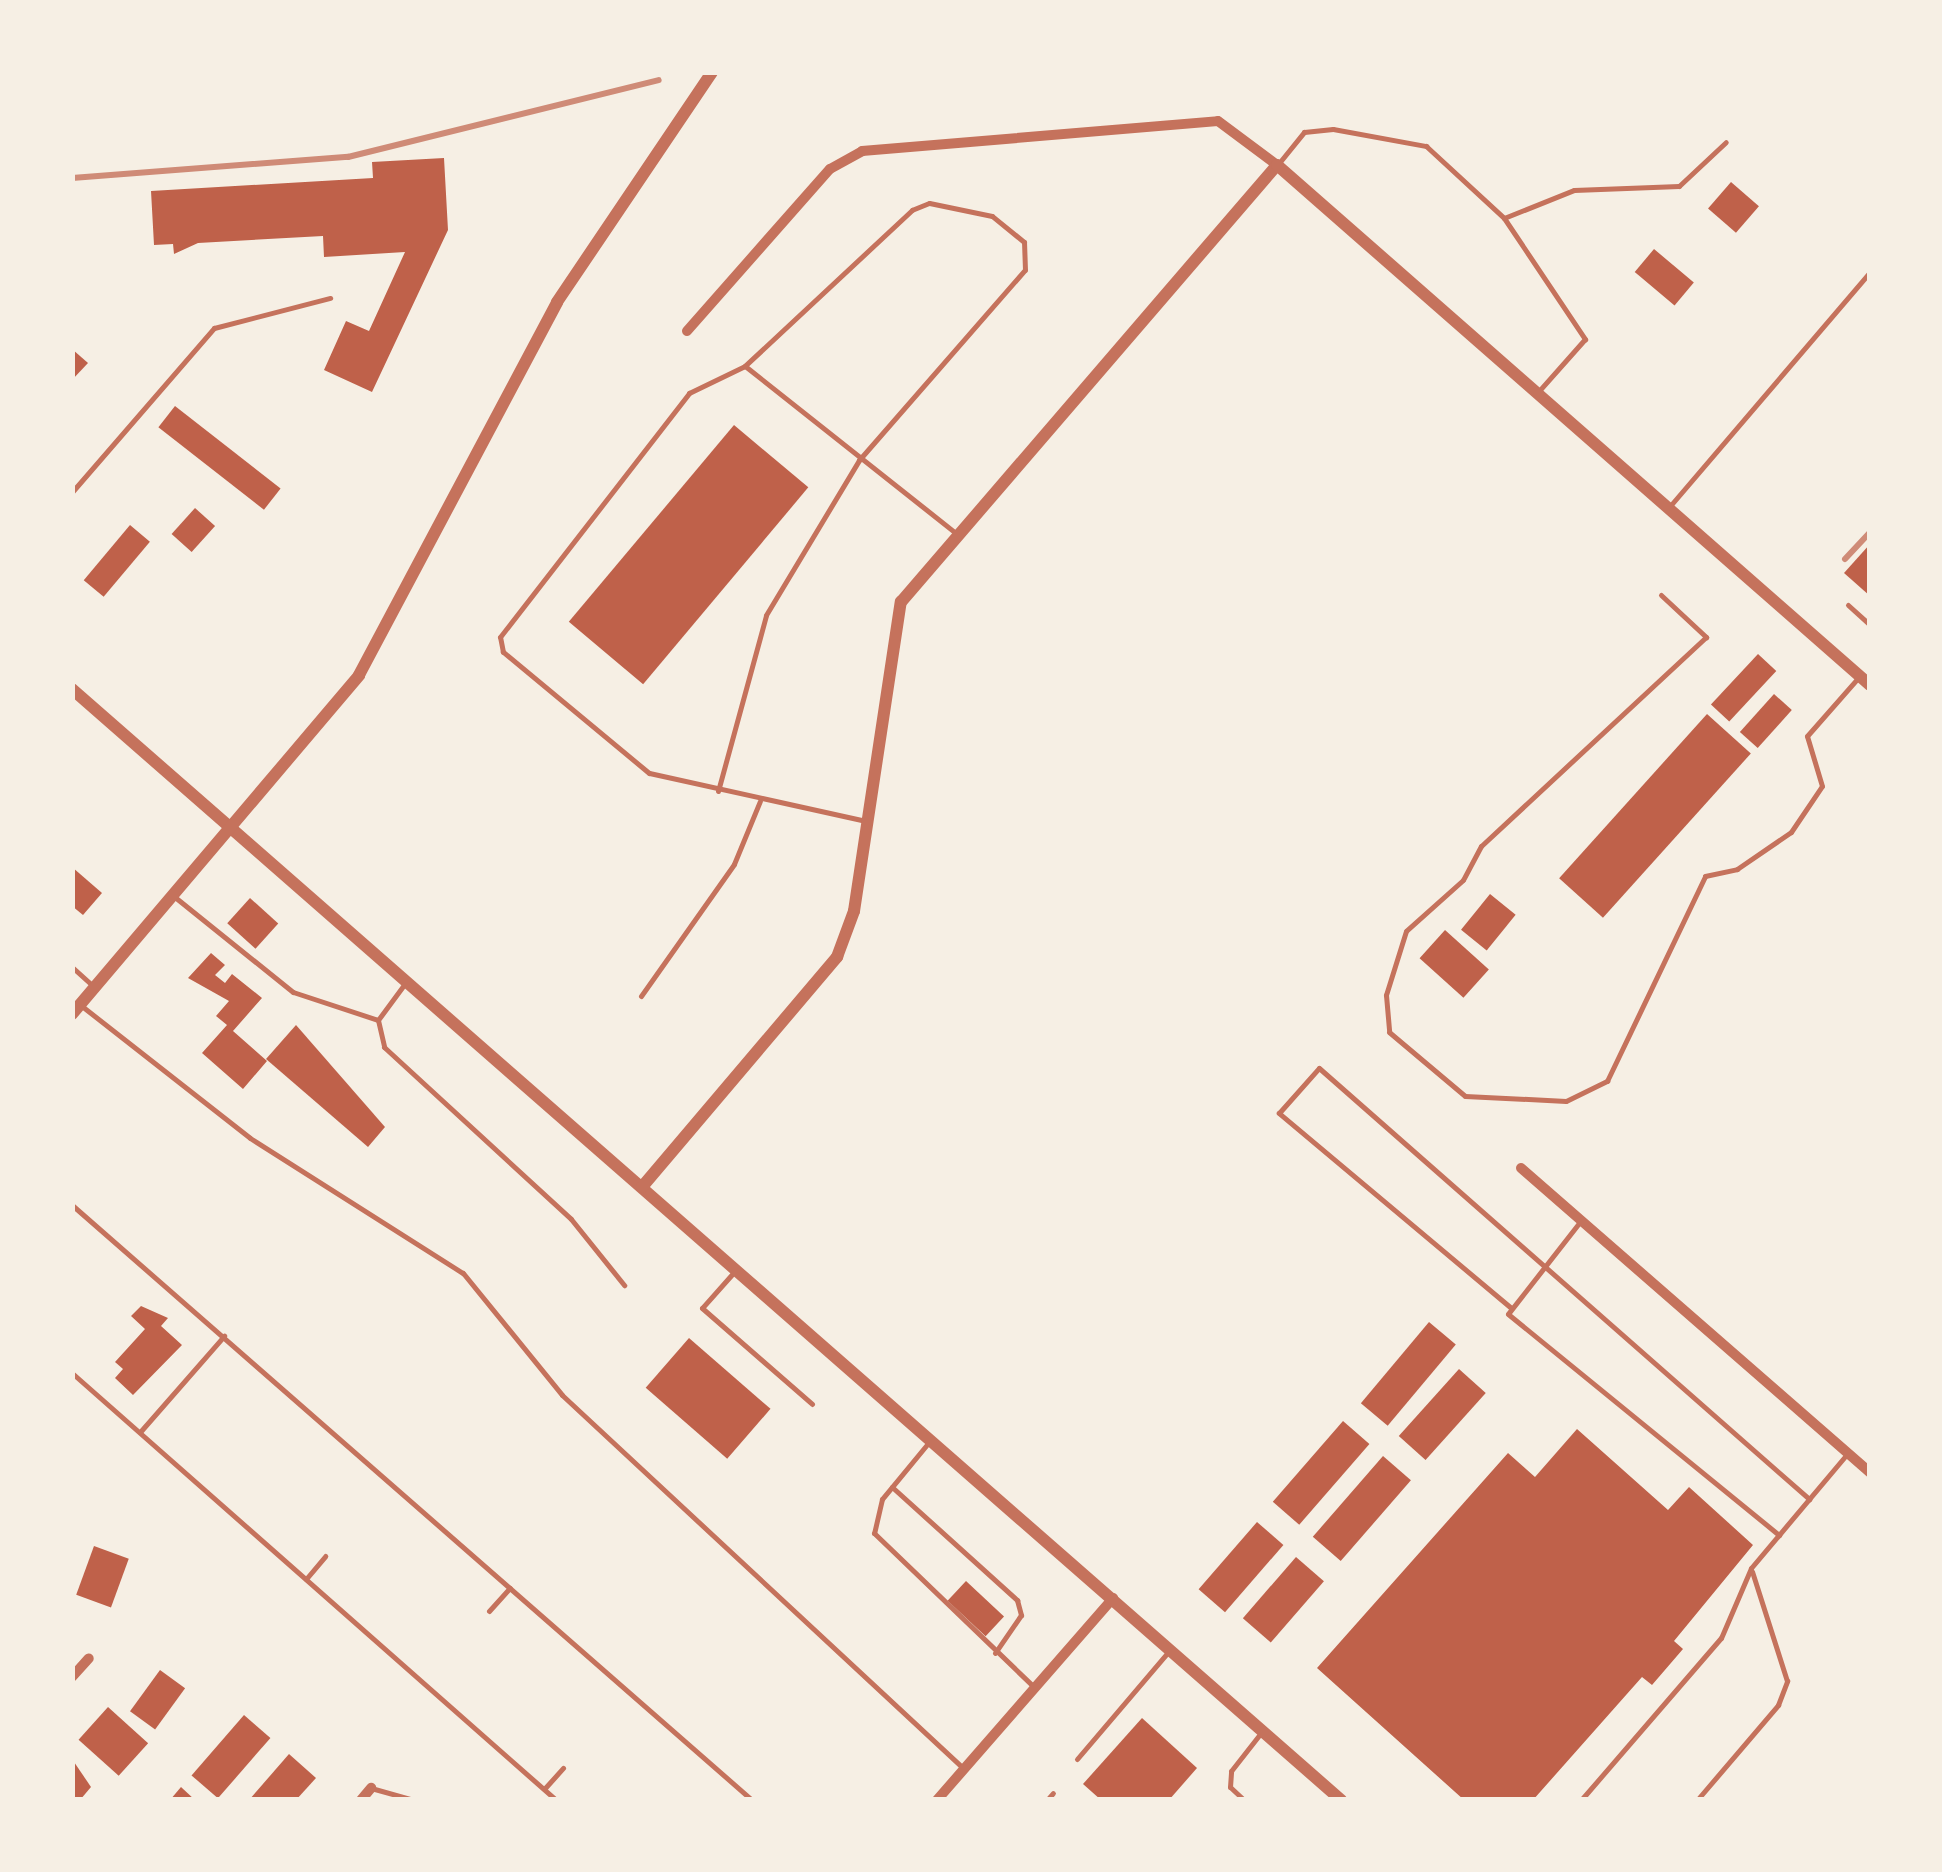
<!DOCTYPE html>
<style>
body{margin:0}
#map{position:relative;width:1942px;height:1872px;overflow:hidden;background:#f6efe4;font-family:Montserrat,sans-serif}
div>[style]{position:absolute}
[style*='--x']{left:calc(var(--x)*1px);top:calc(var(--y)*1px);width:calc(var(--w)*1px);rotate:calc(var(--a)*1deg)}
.building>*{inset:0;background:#bf614a;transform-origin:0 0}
.service>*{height:5px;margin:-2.5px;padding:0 2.5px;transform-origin:2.5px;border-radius:2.5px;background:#c5725c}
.minor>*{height:10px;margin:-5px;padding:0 5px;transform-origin:5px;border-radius:5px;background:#c5725c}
.tertiary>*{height:12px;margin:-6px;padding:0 6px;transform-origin:6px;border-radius:6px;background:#c5725c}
.rail>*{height:6px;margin:-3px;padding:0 3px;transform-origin:3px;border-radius:3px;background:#cf8b77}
span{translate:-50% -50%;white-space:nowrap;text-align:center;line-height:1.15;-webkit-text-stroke:8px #f6efe4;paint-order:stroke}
.frame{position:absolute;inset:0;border:75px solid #f6efe4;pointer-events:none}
</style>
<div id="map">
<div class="building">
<i style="clip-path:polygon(444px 158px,448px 230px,372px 392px,324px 370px,346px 321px,369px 331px,405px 252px,324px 257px,323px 236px,198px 243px,174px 254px,173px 244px,154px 245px,151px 191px,373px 178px,372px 162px)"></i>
<i style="left:1731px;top:182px;width:37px;height:35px;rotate:41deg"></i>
<i style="left:1654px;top:249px;width:52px;height:30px;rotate:40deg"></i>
<i style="clip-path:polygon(72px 349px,88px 363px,72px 380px)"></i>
<i style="left:175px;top:406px;width:134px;height:27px;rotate:38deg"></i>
<i style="left:734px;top:425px;width:97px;height:257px;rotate:40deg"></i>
<i style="left:195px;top:508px;width:27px;height:35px;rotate:42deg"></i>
<i style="left:130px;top:525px;width:26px;height:72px;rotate:40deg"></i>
<i style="clip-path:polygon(1870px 544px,1870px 596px,1844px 573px)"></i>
<i style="left:1758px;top:654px;width:25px;height:69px;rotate:43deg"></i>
<i style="left:1774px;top:694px;width:24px;height:51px;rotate:42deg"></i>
<i style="left:1707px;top:714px;width:59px;height:221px;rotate:42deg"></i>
<i style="clip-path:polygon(72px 867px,102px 893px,83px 915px,72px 906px)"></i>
<i style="left:1490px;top:894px;width:33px;height:46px;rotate:39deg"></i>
<i style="left:250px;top:898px;width:38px;height:34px;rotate:42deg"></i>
<i style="left:1445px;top:930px;width:59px;height:38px;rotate:42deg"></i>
<i style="clip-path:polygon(211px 953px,225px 965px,215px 975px,225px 983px,232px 974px,262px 998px,233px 1031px,267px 1061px,243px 1089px,202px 1053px,227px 1025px,216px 1016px,229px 1001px,188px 978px)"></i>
<i style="clip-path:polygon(296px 1025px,385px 1127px,368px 1147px,266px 1059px)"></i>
<i style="clip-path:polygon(141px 1306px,168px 1318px,161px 1326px,182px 1345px,133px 1395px,115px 1378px,123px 1369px,115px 1362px,145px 1329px,131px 1316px)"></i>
<i style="left:1429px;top:1322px;width:35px;height:106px;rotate:40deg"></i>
<i style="left:689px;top:1338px;width:108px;height:66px;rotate:41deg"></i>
<i style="left:1459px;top:1369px;width:36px;height:90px;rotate:42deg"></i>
<i style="left:1343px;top:1421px;width:35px;height:107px;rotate:41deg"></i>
<i style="clip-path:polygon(1577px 1429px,1668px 1510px,1689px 1487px,1753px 1545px,1674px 1641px,1683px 1649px,1652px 1685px,1642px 1677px,1533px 1800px,1464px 1800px,1317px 1668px,1508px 1453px,1535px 1477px)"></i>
<i style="left:1383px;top:1456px;width:37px;height:107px;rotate:41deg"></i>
<i style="left:1257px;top:1522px;width:35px;height:89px;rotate:41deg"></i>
<i style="left:94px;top:1546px;width:37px;height:52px;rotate:20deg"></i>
<i style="left:1296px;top:1557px;width:37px;height:81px;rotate:41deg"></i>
<i style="left:966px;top:1581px;width:52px;height:27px;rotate:43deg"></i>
<i style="left:160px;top:1670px;width:31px;height:51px;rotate:36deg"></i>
<i style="left:108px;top:1707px;width:54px;height:44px;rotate:42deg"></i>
<i style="left:244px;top:1715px;width:35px;height:80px;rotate:41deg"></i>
<i style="clip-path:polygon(1142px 1718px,1197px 1768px,1169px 1800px,1101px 1800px,1083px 1784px)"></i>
<i style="clip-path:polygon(289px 1754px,316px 1778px,296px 1800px,249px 1800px)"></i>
<i style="clip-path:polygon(72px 1759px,91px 1787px,80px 1800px,72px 1800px)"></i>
<i style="clip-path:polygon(181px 1787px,195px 1800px,170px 1800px)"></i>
</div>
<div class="service">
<i style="--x:1279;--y:163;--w:40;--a:-51"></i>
<i style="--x:1304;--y:132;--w:29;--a:-6"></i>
<i style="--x:1333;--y:129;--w:95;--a:10.4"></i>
<i style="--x:1426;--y:146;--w:106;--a:42.7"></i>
<i style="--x:1504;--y:218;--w:146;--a:56.2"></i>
<i style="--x:1585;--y:339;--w:71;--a:131.6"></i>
<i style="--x:1504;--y:218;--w:75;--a:-21.8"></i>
<i style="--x:1574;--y:190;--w:105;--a:-2.2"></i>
<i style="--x:1679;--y:186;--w:64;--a:-43.1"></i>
<i style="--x:72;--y:492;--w:217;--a:-49.1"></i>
<i style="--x:214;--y:328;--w:120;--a:-14.5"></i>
<i style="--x:1670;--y:506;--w:308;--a:-49.5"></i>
<i style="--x:1661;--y:595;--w:62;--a:43"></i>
<i style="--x:1706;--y:637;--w:307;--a:137.1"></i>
<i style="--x:1481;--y:846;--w:38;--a:118"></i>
<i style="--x:1463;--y:880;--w:76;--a:138.2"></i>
<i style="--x:1406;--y:931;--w:67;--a:107.4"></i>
<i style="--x:1386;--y:995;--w:37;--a:85"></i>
<i style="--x:1389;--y:1032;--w:99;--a:40.1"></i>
<i style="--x:1465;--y:1096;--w:101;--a:2.8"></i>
<i style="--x:1566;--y:1101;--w:46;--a:-26"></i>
<i style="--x:1607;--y:1081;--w:227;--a:-64.4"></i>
<i style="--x:1705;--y:876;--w:33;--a:-12"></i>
<i style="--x:1737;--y:869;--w:65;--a:-34.4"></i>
<i style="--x:1791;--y:832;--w:55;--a:-56"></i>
<i style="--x:1822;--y:786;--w:52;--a:-106.7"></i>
<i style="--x:1807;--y:736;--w:77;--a:-48.7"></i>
<i style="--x:1848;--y:605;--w:30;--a:42"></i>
<i style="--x:718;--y:791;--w:182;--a:-74.7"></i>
<i style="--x:766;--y:615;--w:181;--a:-59"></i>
<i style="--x:859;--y:460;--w:252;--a:-48.9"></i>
<i style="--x:1025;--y:270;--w:28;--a:-92"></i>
<i style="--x:1024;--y:242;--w:41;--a:-140.9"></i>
<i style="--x:992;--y:216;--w:64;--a:-168.3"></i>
<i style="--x:929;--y:203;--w:18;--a:158"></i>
<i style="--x:912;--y:210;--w:229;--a:137"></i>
<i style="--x:866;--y:821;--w:222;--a:-167.5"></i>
<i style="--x:649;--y:773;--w:190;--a:-140.3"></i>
<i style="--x:503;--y:652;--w:15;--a:-101"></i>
<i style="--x:500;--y:637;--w:309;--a:-52.2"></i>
<i style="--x:689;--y:393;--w:62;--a:-25.7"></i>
<i style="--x:745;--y:366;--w:269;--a:38.4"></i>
<i style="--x:176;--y:898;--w:150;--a:38.8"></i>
<i style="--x:293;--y:992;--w:89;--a:18.2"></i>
<i style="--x:72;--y:967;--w:28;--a:42"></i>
<i style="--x:406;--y:982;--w:47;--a:126.4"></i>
<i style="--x:378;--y:1020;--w:28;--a:77"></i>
<i style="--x:384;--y:1047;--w:254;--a:42.6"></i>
<i style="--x:571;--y:1219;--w:85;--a:51.2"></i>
<i style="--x:641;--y:996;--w:161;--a:-54.8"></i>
<i style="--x:734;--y:864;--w:68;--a:-67.6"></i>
<i style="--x:83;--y:1007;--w:212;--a:38.1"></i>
<i style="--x:250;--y:1138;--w:252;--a:32.4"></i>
<i style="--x:463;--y:1273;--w:157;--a:50.9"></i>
<i style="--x:562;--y:1395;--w:549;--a:42.93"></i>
<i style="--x:72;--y:1205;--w:904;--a:41.19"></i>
<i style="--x:1579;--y:1223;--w:115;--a:128"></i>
<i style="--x:1508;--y:1314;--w:350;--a:39.2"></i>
<i style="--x:734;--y:1272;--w:48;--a:131.6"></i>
<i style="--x:702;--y:1308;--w:146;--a:41.1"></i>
<i style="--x:1510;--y:1307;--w:302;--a:-140"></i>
<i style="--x:1279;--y:1113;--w:60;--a:-48.4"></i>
<i style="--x:1319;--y:1068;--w:653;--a:41.33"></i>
<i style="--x:72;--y:1373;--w:645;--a:41.42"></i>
<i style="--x:140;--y:1432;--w:128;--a:-48.8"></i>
<i style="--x:929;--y:1442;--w:74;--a:129.5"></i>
<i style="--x:882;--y:1499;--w:35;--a:103"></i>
<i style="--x:874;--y:1533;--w:223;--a:43.9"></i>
<i style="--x:892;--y:1487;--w:169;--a:42.1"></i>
<i style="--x:1017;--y:1600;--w:16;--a:75"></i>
<i style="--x:1021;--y:1615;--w:46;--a:124.4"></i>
<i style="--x:306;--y:1579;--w:30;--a:-50"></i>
<i style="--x:489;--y:1611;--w:31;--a:-48"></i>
<i style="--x:1077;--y:1759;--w:142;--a:-49.6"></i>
<i style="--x:371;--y:1788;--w:45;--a:15.6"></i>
<i style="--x:545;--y:1788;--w:27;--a:-48"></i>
<i style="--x:1047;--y:1800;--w:9;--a:-49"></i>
<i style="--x:1244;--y:1800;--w:19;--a:-137"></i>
<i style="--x:1230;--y:1787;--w:16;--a:-86"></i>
<i style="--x:1231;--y:1771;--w:47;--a:-51.9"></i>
<i style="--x:1581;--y:1800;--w:214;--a:-49.2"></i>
<i style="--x:1721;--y:1638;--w:76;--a:-66.8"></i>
<i style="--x:1751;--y:1568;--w:150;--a:-49.9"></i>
<i style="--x:1697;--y:1800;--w:125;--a:-49.5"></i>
<i style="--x:1778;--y:1705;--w:26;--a:-69"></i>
<i style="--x:1787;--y:1681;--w:115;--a:-107.7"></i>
</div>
<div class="minor">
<i style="--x:687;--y:331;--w:216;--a:-48.6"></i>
<i style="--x:830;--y:169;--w:37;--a:-29"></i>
<i style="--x:862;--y:151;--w:357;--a:-4.8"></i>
<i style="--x:1218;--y:121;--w:74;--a:36.7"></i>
<i style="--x:1521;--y:1168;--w:463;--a:41.1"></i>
<i style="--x:72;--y:1677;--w:25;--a:-48"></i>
<i style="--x:361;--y:1800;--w:16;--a:-50"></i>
<i style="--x:937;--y:1800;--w:268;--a:-48.9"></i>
</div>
<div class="tertiary">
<i style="--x:72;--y:689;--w:1687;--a:41.2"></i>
<i style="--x:72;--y:1014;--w:444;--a:-49.7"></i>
<i style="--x:359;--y:675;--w:422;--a:-62"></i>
<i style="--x:557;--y:302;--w:277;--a:-56"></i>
<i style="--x:642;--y:1187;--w:302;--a:-49.7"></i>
<i style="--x:837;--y:957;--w:49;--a:-69.7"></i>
<i style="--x:854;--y:911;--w:313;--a:-81.4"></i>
<i style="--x:901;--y:602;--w:576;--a:-49.29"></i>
<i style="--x:1277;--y:165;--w:789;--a:41.25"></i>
</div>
<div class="rail">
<i style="--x:72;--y:178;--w:277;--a:-4.4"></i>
<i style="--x:348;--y:157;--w:320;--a:-13.9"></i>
<i style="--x:1845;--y:559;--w:37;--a:-47"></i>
</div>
<div class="frame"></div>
</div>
